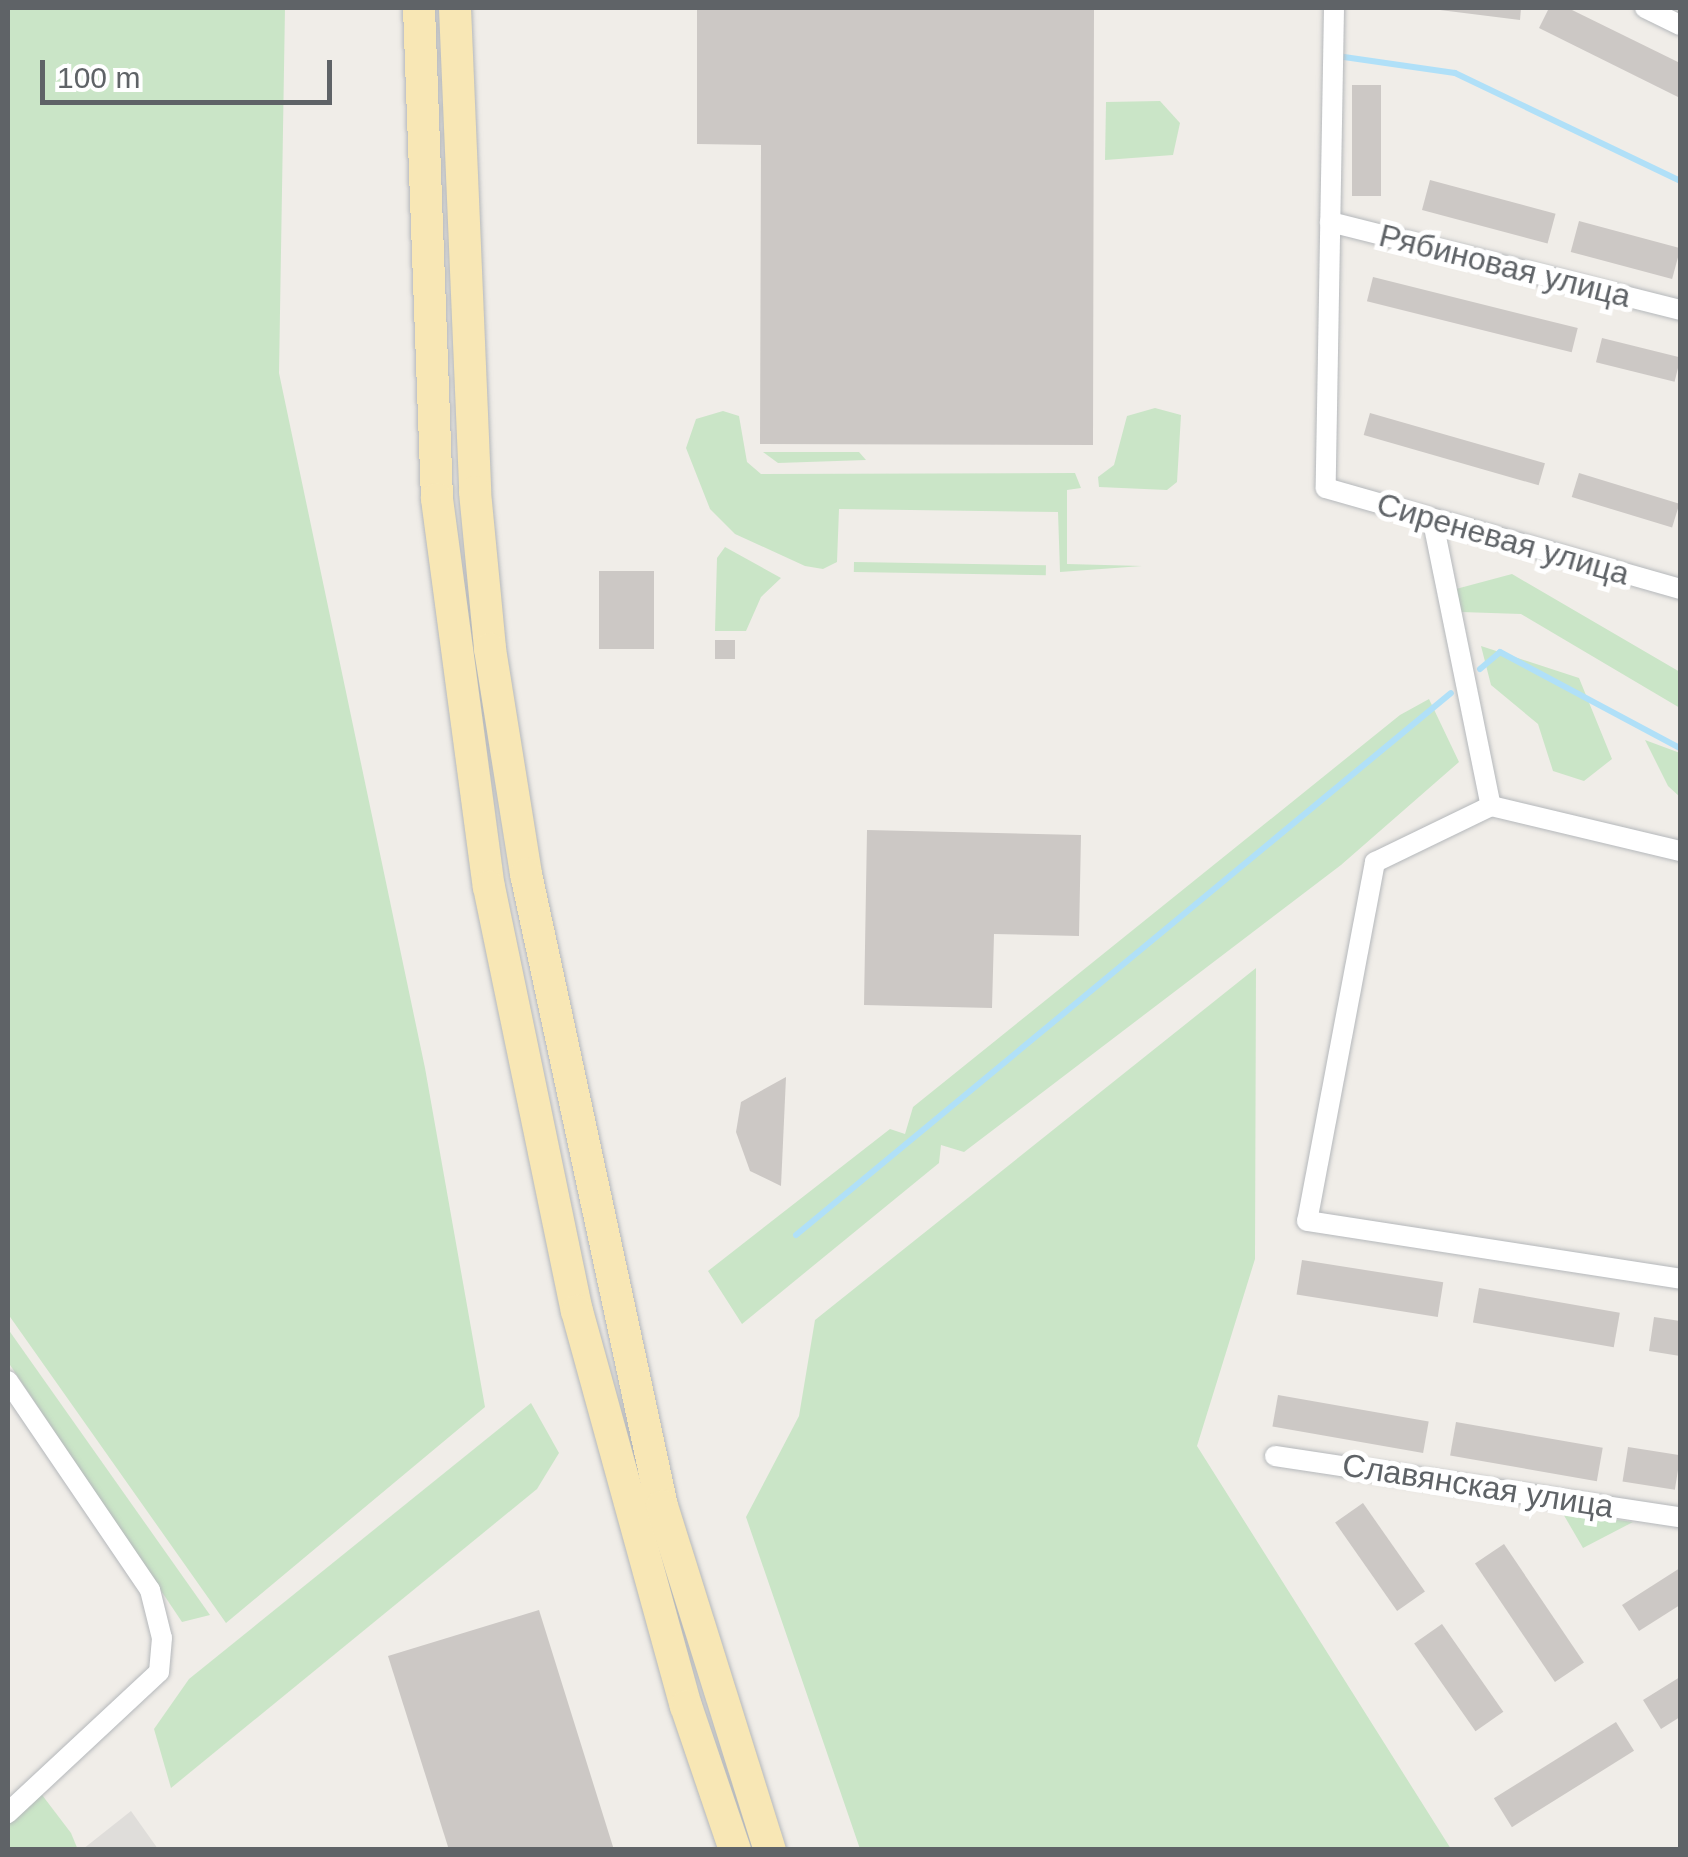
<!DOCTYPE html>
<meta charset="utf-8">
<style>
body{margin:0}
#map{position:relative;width:1688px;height:1857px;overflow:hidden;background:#f0ede8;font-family:Helvetica,sans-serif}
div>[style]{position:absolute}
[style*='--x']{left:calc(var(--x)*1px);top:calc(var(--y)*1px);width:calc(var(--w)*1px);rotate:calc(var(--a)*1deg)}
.industrial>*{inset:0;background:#dfddda}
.green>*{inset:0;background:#cae5c7;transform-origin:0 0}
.stream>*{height:6px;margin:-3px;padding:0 3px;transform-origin:3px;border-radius:3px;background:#b0e0f8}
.building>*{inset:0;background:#ccc8c5;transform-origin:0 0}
.roads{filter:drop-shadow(0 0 2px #b5b8bb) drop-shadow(0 0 2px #b5b8bb)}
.street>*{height:20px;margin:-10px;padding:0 10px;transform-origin:10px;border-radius:10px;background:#fff}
.primary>*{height:32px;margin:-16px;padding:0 16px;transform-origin:16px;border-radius:16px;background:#f8e7b5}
span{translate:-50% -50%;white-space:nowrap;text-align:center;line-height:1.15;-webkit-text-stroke:10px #fff;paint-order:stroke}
.street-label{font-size:32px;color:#5f6367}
.frame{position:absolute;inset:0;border:10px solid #5f6367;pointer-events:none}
.scale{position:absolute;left:40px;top:60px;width:292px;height:45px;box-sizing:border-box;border:5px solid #5f6367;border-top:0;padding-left:12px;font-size:30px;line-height:35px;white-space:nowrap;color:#5f6367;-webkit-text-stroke:8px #fff;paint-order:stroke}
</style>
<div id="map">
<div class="industrial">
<i style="clip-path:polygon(131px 1811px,158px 1849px,83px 1849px)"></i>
</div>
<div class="green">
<i style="clip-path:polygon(8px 8px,285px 8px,279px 373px,425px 1068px,485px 1407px,226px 1623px,8px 1314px)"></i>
<i style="clip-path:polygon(1160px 101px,1180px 123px,1173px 155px,1105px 160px,1106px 102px)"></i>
<i style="clip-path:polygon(1155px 408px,1181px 415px,1177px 482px,1167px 490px,1099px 487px,1098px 477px,1114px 465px,1127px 416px)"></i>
<i style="clip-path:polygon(723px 411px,739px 416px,747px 462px,761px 474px,1075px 473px,1081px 488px,1067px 490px,1067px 564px,1142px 566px,1060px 572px,1058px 512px,839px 509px,837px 562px,823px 569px,805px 566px,735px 534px,710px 509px,686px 448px,696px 419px)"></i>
<i style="clip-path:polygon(763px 452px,859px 452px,866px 460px,778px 463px)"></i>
<i style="clip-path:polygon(725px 547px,781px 578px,761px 597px,746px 631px,715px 631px,717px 558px)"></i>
<i style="left:854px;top:562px;width:192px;height:10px;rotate:1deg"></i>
<i style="clip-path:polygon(1512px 574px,1680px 672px,1680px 708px,1521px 614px,1461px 612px,1456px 589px)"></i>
<i style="clip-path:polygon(1481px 646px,1579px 678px,1612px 759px,1584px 781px,1553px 771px,1538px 724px,1491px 685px)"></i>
<i style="clip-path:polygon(1429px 699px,1459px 762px,1341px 865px,964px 1152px,941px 1145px,939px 1163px,742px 1324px,708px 1271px,890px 1129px,905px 1134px,913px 1107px,1400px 715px)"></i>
<i style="clip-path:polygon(1645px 740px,1680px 753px,1680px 797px,1668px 786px)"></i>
<i style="clip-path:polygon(1256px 968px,1255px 1259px,1197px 1446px,1451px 1849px,860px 1849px,746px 1517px,799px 1416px,815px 1320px)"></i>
<i style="clip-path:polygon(8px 1329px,210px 1615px,182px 1622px,8px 1362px)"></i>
<i style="clip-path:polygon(531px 1403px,559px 1453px,537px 1489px,171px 1788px,154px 1729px,189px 1679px)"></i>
<i style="clip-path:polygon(1562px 1512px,1633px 1522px,1583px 1548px)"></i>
<i style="clip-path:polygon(36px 1787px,71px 1833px,78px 1850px,8px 1850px,8px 1814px)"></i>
</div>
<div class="stream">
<i style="--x:1344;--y:57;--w:112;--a:8.2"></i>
<i style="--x:1455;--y:73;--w:250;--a:25.6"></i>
<i style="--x:1480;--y:669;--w:26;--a:-40"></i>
<i style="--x:1500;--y:652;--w:204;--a:28.1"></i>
<i style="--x:796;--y:1235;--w:850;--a:-39.61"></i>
</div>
<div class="building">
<i style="clip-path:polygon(697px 8px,1094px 8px,1093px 445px,760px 444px,761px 145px,697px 144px)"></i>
<i style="clip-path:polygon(1424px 8px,1521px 8px,1520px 20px)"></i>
<i style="clip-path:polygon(1549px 8px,1568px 8px,1680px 63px,1680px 98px,1539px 28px)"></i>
<i style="left:1352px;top:85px;width:29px;height:111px"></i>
<i style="left:1430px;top:180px;width:130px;height:31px;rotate:15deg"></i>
<i style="left:1579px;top:221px;width:105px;height:32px;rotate:15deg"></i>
<i style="left:1373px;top:277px;width:211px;height:25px;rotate:14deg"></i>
<i style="left:1602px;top:338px;width:81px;height:25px;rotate:14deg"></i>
<i style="left:1370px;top:413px;width:182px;height:23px;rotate:16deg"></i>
<i style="left:1579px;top:473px;width:105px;height:25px;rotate:17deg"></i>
<i style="left:599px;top:571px;width:55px;height:78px"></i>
<i style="left:715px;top:640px;width:20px;height:19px"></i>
<i style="clip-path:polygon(867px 830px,1081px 835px,1079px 936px,994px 934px,992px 1008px,864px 1005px)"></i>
<i style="clip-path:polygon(786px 1077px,781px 1186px,750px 1171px,736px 1132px,741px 1102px)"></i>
<i style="left:1302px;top:1260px;width:143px;height:35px;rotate:9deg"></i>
<i style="left:1479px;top:1288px;width:143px;height:35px;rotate:10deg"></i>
<i style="clip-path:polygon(1654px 1317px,1680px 1321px,1680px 1356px,1649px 1351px)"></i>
<i style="left:1278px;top:1395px;width:153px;height:32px;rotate:10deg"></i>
<i style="left:1456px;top:1422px;width:149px;height:34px;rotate:10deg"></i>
<i style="left:1628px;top:1447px;width:53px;height:35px;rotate:9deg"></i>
<i style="left:1363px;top:1503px;width:108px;height:34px;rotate:55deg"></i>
<i style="left:1504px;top:1544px;width:143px;height:35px;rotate:56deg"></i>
<i style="clip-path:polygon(1680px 1568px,1680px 1605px,1639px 1631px,1622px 1605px)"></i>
<i style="clip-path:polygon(539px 1610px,614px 1850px,449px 1850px,388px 1656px)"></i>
<i style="left:1442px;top:1624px;width:107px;height:34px;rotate:55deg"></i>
<i style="clip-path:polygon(1680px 1677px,1680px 1717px,1661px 1729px,1643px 1700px)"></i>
<i style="left:1616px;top:1722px;width:34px;height:144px;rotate:58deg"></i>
</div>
<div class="roads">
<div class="street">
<i style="--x:1334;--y:8;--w:480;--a:91"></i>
<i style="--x:1326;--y:488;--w:368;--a:15.9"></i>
<i style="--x:1645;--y:8;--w:39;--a:26"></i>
<i style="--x:1330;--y:222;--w:361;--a:14.1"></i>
<i style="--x:1433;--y:522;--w:290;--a:78.5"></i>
<i style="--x:1680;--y:851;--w:194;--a:-166.6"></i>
<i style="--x:1491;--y:806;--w:129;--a:154.2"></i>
<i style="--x:1375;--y:862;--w:365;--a:100.7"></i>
<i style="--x:1307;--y:1221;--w:377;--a:8.8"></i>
<i style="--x:8;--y:1381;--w:253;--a:55.8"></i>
<i style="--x:150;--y:1590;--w:49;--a:76"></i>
<i style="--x:162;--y:1638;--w:34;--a:95"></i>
<i style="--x:159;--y:1672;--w:207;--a:137"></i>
<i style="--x:1275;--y:1456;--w:410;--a:8.6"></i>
</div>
<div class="primary">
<i style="--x:419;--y:8;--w:491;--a:87.9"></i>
<i style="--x:437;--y:499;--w:391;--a:82.4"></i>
<i style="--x:489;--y:887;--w:433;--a:78.3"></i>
<i style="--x:577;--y:1311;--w:410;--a:74.6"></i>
<i style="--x:686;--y:1706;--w:152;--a:71.2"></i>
<i style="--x:455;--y:8;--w:484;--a:87.6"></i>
<i style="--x:475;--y:492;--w:158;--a:84.5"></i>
<i style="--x:490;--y:649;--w:228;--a:80.9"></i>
<i style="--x:526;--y:874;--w:646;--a:77.86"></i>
<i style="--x:662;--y:1506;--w:361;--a:72.6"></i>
</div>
</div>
<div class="street-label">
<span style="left:1505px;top:266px;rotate:14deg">Рябиновая улица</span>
<span style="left:1503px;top:539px;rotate:16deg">Сиреневая улица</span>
<span style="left:1478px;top:1486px;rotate:9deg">Славянская улица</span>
</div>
<div class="frame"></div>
<div class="scale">100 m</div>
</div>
